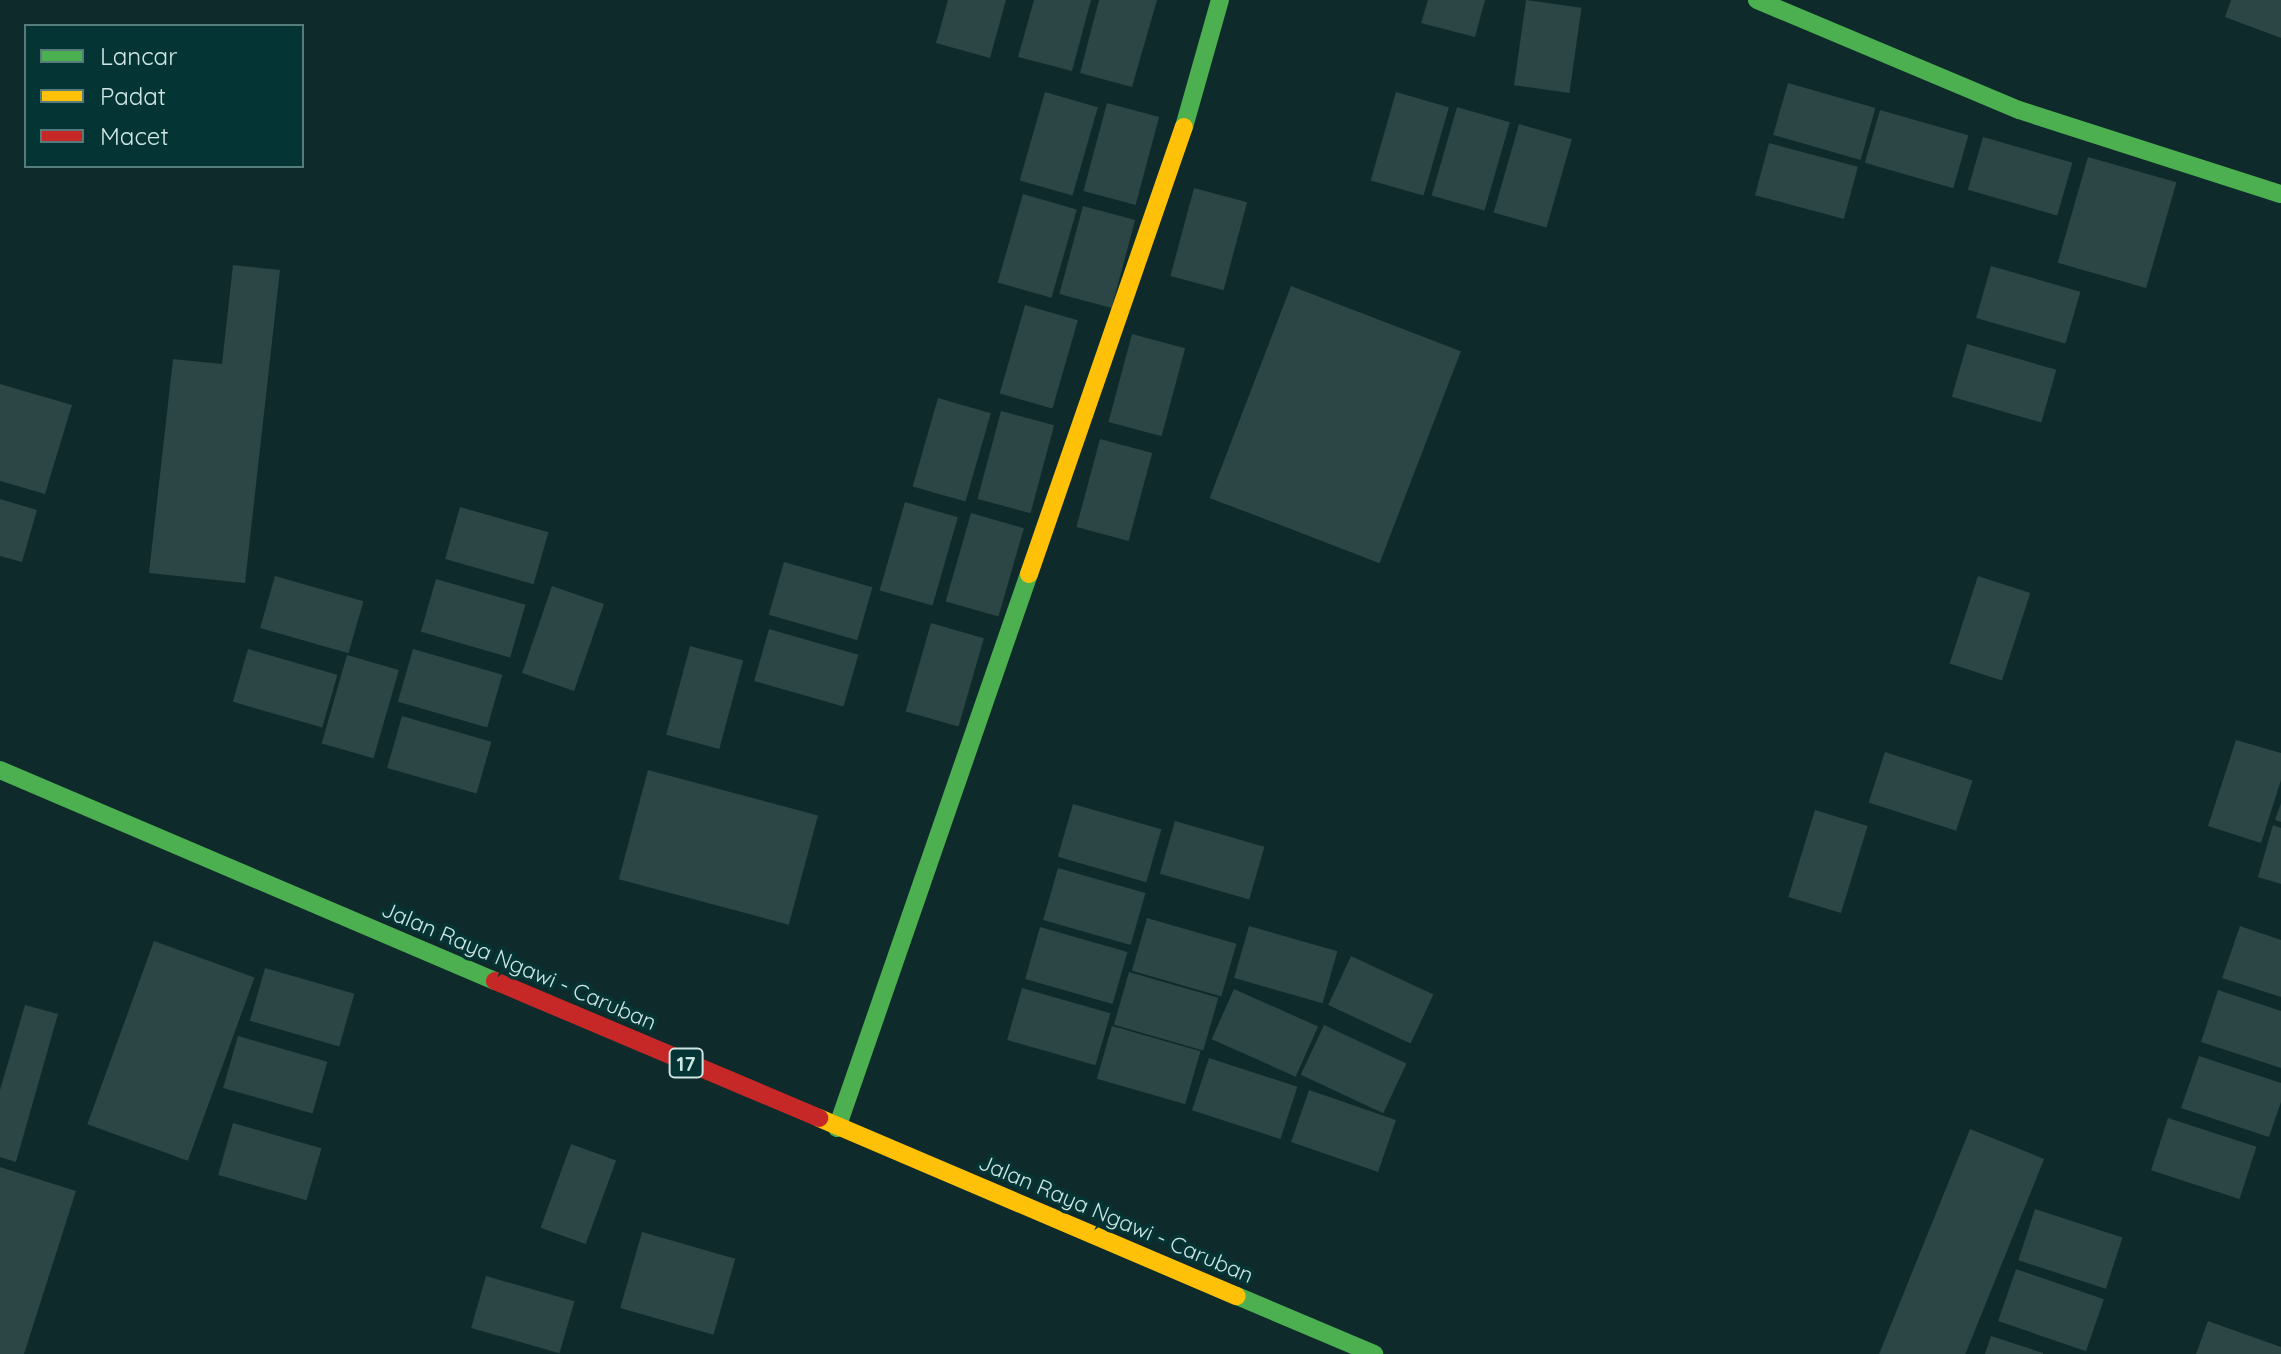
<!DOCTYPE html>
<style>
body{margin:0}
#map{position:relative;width:2281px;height:1354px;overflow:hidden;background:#0f2a2a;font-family:Quicksand,sans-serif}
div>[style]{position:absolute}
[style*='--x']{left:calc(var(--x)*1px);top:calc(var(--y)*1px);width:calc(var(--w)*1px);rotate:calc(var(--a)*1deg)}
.building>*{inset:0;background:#2c4545;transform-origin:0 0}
.fast>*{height:18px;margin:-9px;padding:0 9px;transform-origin:9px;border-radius:9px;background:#4caf50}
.slow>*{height:18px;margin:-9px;padding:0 9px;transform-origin:9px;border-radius:9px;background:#ffc107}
.jam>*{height:18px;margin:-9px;padding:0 9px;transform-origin:9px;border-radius:9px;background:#c62828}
span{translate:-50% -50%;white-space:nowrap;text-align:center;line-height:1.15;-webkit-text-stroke:7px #043534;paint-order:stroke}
.shield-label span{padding:2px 6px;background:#043534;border:2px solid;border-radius:6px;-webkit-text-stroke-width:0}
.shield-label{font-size:20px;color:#cfe6e4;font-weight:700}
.street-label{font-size:22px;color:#cfe6e4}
.legend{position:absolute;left:24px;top:24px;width:280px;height:144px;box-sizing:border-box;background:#043534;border:2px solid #557c7a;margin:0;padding:10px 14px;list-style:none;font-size:24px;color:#cfe6e4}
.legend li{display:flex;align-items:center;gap:16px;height:40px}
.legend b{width:40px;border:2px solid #557c7a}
</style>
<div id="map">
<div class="building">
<i style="clip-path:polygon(948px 0,1006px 0,990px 58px,936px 43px)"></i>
<i style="clip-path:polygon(1034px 0,1091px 0,1072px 71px,1018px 57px)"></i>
<i style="clip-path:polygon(1099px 0,1157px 0,1132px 87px,1080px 73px)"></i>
<i style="clip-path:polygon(1428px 0,1485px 0,1475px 37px,1421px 23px)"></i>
<i style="left:1526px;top:0;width:56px;height:86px;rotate:8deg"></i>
<i style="clip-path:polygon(2231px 0,2281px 0,2281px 38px,2225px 17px)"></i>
<i style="left:1788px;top:83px;width:91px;height:54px;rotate:16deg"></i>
<i style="left:1045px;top:92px;width:55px;height:92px;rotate:16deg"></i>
<i style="left:1396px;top:92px;width:55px;height:92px;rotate:16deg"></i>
<i style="left:1107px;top:103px;width:54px;height:91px;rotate:15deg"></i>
<i style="left:1457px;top:107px;width:55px;height:92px;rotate:16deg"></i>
<i style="left:1880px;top:110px;width:92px;height:55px;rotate:16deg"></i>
<i style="left:1519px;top:124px;width:55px;height:92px;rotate:16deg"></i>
<i style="left:1983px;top:137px;width:93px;height:55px;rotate:16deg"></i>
<i style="left:1769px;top:143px;width:92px;height:54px;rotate:15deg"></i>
<i style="left:2088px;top:157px;width:92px;height:110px;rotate:16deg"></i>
<i style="left:1194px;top:188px;width:55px;height:91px;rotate:15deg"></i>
<i style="left:1023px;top:194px;width:56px;height:92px;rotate:16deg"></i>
<i style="left:1083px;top:206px;width:54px;height:91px;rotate:15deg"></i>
<i style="clip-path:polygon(233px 265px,280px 270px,245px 583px,149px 573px,173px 359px,222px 364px)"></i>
<i style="left:1991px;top:266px;width:93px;height:54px;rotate:16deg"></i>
<i style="left:1291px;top:286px;width:182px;height:227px;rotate:21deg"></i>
<i style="left:1025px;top:305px;width:55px;height:92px;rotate:16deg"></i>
<i style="left:1132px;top:334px;width:55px;height:91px;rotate:15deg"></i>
<i style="left:1967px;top:344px;width:93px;height:55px;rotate:16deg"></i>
<i style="clip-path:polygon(0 384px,72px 405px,45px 494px,0 481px)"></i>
<i style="left:938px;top:398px;width:55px;height:92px;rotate:16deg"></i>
<i style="left:1001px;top:411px;width:55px;height:91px;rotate:15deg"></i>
<i style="left:1100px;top:439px;width:54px;height:91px;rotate:15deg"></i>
<i style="clip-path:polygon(0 499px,37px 510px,22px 562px,0 556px)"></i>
<i style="left:905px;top:502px;width:55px;height:92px;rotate:16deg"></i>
<i style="left:460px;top:507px;width:92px;height:54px;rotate:16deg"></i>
<i style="left:971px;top:513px;width:55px;height:92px;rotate:16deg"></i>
<i style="left:784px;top:562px;width:92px;height:55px;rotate:16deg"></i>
<i style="left:275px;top:576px;width:92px;height:54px;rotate:16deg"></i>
<i style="left:1978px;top:576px;width:55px;height:92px;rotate:18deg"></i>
<i style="left:436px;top:579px;width:93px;height:55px;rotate:16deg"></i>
<i style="left:552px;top:586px;width:55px;height:92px;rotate:19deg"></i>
<i style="left:931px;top:623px;width:55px;height:92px;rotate:16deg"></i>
<i style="left:769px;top:629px;width:93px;height:54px;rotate:16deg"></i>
<i style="left:690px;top:646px;width:55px;height:92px;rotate:15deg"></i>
<i style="left:248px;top:649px;width:93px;height:55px;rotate:16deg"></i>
<i style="left:413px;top:649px;width:93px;height:55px;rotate:16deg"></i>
<i style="left:347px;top:655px;width:54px;height:92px;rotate:16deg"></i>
<i style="left:402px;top:716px;width:93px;height:54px;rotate:16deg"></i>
<i style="clip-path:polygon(2236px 740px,2281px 753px,2281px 780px,2261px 843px,2208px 826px)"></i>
<i style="left:1885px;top:752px;width:92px;height:53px;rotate:18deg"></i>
<i style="left:648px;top:770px;width:176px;height:113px;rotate:15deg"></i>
<i style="clip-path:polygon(2281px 803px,2281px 822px,2275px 820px)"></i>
<i style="left:1073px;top:804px;width:92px;height:55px;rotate:16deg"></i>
<i style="left:1815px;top:810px;width:55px;height:91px;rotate:17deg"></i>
<i style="left:1175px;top:821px;width:93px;height:55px;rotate:16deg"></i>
<i style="clip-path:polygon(2273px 825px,2281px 828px,2281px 884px,2258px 877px)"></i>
<i style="left:1058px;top:868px;width:91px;height:54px;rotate:16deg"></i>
<i style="left:1147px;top:918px;width:93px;height:55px;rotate:16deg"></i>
<i style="left:1249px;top:926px;width:92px;height:54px;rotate:16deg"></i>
<i style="clip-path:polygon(2240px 926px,2281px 940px,2281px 997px,2222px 978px)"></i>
<i style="left:1040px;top:927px;width:91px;height:54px;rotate:16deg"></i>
<i style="left:154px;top:941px;width:107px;height:195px;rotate:20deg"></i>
<i style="left:1351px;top:956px;width:91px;height:54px;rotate:25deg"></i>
<i style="left:265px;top:968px;width:93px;height:55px;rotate:16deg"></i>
<i style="left:1129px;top:972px;width:93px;height:55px;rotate:16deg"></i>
<i style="left:1022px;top:988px;width:92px;height:54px;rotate:16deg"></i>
<i style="left:1234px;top:989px;width:92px;height:55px;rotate:24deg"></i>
<i style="clip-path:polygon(2218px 990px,2281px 1011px,2281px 1068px,2201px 1042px)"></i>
<i style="clip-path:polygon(25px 1005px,58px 1014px,16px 1162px,0 1157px,0 1090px)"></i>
<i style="left:1324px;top:1025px;width:91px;height:55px;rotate:25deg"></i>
<i style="left:1112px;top:1026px;width:92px;height:55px;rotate:16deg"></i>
<i style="left:238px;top:1036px;width:93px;height:54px;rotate:16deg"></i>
<i style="clip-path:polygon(2199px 1056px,2281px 1083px,2281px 1102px,2269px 1137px,2181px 1108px)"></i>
<i style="left:1209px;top:1058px;width:93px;height:55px;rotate:18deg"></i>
<i style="left:1309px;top:1090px;width:92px;height:55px;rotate:19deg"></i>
<i style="left:2168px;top:1118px;width:93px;height:55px;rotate:18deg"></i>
<i style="left:233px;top:1123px;width:92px;height:54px;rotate:16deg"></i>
<i style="left:1970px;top:1129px;width:80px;height:243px;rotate:22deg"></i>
<i style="left:571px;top:1144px;width:48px;height:89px;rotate:20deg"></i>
<i style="clip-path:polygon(0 1167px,76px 1191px,24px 1354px,0 1354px)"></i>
<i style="left:2035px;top:1209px;width:92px;height:54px;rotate:18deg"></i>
<i style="left:642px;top:1232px;width:97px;height:79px;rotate:16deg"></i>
<i style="left:2016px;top:1269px;width:93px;height:55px;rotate:19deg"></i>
<i style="left:486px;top:1276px;width:92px;height:54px;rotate:16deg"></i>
<i style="clip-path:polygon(2208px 1321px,2281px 1347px,2281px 1354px,2196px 1354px)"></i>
<i style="clip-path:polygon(1991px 1336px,2043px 1353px,2043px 1354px,1985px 1354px)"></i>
</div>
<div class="fast">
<i style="--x:1757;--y:0;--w:284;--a:22.8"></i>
<i style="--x:2019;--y:110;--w:275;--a:17.8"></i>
<i style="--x:1184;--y:127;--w:132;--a:-74.2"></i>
<i style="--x:0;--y:770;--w:538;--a:23.09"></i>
<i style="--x:837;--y:1128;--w:586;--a:-70.89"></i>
<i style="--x:1237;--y:1296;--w:149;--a:22.9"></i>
</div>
<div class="slow">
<i style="--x:1029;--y:574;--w:473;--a:-70.9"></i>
<i style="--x:819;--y:1118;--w:454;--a:23.1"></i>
</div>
<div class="jam">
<i style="--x:495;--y:981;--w:352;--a:22.9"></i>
</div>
<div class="shield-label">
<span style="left:686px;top:1063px">17</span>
</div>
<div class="street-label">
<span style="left:519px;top:966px;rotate:23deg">Jalan Raya Ngawi - Caruban</span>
<span style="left:1116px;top:1219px;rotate:23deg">Jalan Raya Ngawi - Caruban</span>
</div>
<ul class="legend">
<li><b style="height:10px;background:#4caf50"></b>Lancar</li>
<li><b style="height:10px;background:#ffc107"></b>Padat</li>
<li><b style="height:10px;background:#c62828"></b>Macet</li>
</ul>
</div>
